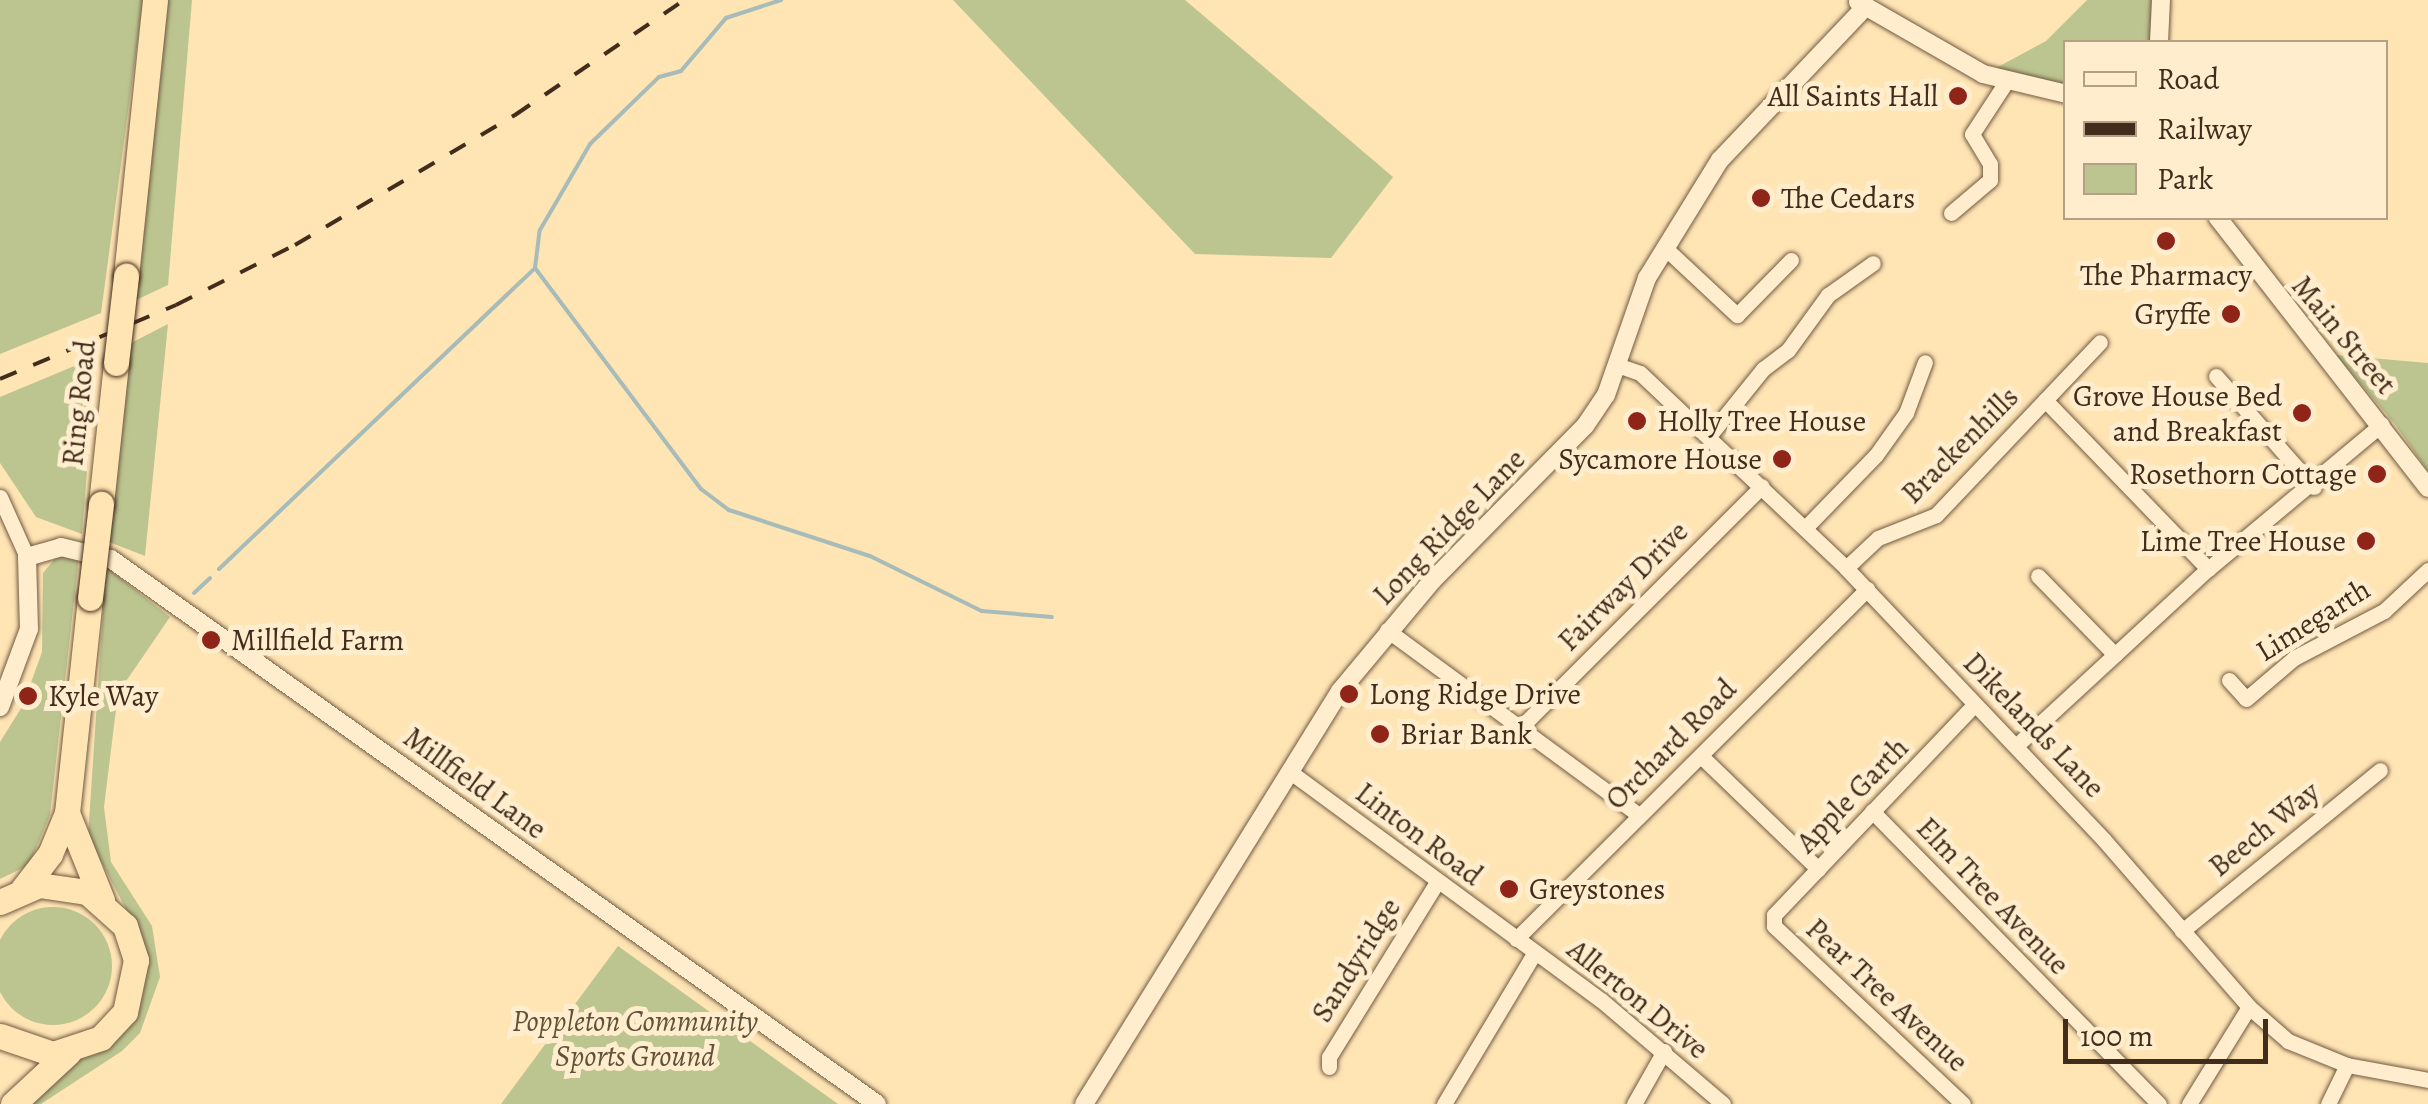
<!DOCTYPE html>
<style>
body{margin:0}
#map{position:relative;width:2428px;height:1104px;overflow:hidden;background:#ffe4b4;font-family:Alegreya,serif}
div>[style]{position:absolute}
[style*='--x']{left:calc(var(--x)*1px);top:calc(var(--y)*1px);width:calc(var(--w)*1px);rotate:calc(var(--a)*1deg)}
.green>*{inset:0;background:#bcc590}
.round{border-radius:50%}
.stream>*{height:4px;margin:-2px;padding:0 2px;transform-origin:2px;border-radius:2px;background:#a7bbb9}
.roads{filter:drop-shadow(0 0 2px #715a41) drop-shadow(0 0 2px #715a41)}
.minor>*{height:15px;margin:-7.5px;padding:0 7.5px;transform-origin:7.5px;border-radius:7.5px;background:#ffedce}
.tertiary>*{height:18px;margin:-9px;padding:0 9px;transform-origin:9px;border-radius:9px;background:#ffedce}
.trunk>*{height:25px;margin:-12.5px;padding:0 12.5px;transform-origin:12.5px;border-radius:12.5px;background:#ffe4b4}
.rail>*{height:4px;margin-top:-2px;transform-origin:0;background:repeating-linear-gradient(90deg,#422c1b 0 18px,transparent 0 36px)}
.bridges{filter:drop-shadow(0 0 2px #422c1b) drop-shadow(0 0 2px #422c1b)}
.trunk-bridge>*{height:25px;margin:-12.5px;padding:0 12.5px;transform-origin:12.5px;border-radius:12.5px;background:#ffe4b4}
.dots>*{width:28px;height:28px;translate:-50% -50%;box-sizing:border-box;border:5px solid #ffedce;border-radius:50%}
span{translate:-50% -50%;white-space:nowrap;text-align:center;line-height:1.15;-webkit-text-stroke:10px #ffedce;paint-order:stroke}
.poi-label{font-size:30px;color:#422c1b}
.right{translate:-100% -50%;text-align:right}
.left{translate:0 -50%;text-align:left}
.street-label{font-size:30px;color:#422c1b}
.park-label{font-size:30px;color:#605238;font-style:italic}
.legend{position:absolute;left:2063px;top:40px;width:325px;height:180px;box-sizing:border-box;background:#ffedce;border:2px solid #b3a086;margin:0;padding:12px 18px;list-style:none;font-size:30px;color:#422c1b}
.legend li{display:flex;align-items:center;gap:20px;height:50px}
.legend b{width:50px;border:2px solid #b3a086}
.scale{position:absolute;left:2063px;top:1019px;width:205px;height:45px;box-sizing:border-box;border:5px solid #422c1b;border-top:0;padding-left:12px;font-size:30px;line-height:35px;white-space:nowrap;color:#422c1b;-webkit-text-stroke:8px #ffedce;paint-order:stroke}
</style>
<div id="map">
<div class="green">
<i style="clip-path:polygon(0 0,143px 0,101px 313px,0 354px)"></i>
<i style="clip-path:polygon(165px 0,192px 0,168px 285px,132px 302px)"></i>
<i style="clip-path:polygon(953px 0,1185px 0,1393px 177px,1331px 258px,1195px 254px)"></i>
<i style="clip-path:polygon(2087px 0,2155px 0,2153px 42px,2066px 42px,2065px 86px,1996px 68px,2046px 41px)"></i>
<i style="clip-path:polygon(168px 324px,145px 556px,109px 542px,110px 505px,127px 345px)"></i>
<i style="clip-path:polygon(2336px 355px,2428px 363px,2428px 471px,2394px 423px)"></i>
<i style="clip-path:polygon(96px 357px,82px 534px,36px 517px,0 463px,0 397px)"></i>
<i style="clip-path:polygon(57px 556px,79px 556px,50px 815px,29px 865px,0 879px,0 742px,23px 705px,42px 652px,43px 573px)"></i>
<i style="clip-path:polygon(106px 567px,170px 617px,118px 693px,104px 807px,111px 862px,152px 926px,160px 977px,140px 1033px,122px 1051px,41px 1104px,27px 1104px,67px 1064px,104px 1045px,143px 942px,88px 836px)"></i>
<i class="round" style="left:-6px;top:907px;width:118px;height:118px"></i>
<i style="clip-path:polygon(618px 946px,636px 959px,838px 1104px,501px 1104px)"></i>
</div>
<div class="stream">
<i style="--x:535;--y:268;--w:276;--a:53.1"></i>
<i style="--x:701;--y:489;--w:35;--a:37"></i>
<i style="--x:729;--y:510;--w:148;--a:18.1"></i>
<i style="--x:870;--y:556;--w:125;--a:26.2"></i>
<i style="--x:982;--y:611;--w:70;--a:4.9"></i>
<i style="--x:219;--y:569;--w:436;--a:-43.6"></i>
<i style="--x:535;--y:268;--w:38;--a:-83"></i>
<i style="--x:540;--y:230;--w:99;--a:-59.8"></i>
<i style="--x:590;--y:144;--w:96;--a:-44.2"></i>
<i style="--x:659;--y:77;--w:23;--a:-15"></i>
<i style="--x:681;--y:71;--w:70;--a:-49.7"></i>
<i style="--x:726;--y:18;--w:58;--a:-18.1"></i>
<i style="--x:194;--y:593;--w:22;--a:-43"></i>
</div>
<div class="roads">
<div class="minor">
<i style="--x:1951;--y:213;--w:51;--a:-40.2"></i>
<i style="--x:1990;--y:180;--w:16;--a:-90"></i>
<i style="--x:1990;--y:164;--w:35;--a:-121"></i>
<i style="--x:1972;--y:134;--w:62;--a:-56.8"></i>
<i style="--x:1664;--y:247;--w:100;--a:43"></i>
<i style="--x:1737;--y:315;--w:77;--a:-45.5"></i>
<i style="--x:1617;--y:365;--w:24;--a:19"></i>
<i style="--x:1640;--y:373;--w:284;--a:43.4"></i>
<i style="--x:1846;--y:568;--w:375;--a:46.5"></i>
<i style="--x:2104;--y:840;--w:221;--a:49"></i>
<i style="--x:2249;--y:1007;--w:52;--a:41.1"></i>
<i style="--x:2288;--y:1041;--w:64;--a:22.1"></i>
<i style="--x:2347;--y:1065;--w:82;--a:10.5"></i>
<i style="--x:2216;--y:376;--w:148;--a:48.6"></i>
<i style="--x:2045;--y:400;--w:235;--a:46"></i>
<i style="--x:1709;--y:436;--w:86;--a:-51.1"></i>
<i style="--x:1763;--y:369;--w:31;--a:-37"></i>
<i style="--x:1788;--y:350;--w:68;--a:-54"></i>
<i style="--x:1828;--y:295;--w:55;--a:-35.4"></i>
<i style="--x:0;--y:497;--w:66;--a:65.8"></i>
<i style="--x:1806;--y:527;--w:100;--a:-45.8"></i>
<i style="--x:1876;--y:455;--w:52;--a:-54.5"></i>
<i style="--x:1906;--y:413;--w:54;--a:-69.6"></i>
<i style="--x:1846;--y:568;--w:44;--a:-43.2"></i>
<i style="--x:1878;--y:538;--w:62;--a:-21.6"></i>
<i style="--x:1936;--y:515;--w:238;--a:-46.5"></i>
<i style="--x:2038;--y:576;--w:110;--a:45.7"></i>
<i style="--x:1387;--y:630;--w:313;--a:36.3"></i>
<i style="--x:2229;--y:680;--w:25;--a:48"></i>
<i style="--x:2246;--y:699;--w:63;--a:-40.5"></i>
<i style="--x:2294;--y:658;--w:102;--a:-27.6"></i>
<i style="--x:2384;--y:611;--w:60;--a:-43"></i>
<i style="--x:1522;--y:726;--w:339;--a:-45"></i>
<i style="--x:2017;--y:745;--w:260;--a:-42.7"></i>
<i style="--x:2208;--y:569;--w:226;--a:-39.8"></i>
<i style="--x:1701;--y:756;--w:163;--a:44"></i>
<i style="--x:1289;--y:771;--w:387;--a:36.3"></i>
<i style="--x:1601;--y:1000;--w:160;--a:40.4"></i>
<i style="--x:1872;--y:811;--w:410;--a:45.6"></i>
<i style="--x:2182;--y:931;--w:255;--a:-39.1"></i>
<i style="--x:1516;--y:939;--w:496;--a:-44.9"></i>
<i style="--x:1329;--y:1067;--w:10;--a:-90"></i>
<i style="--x:1329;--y:1057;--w:203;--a:-58.3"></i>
<i style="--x:1444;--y:1104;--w:177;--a:-59.1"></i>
<i style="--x:1634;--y:1104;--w:61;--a:-60.5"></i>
<i style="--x:1963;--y:1104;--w:260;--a:-136.7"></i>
<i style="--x:1774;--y:926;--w:11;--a:-90"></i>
<i style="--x:1774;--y:915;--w:291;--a:-46.4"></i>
<i style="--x:2189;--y:1104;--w:114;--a:-58.3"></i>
<i style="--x:2328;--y:1104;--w:43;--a:-64"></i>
</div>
<div class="tertiary">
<i style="--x:1858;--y:2;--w:144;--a:29.9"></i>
<i style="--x:1983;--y:74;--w:85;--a:13.5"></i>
<i style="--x:2159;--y:42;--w:42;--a:-87.3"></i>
<i style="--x:2218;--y:218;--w:342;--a:52.1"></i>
<i style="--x:0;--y:707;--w:83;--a:-69.6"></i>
<i style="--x:29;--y:629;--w:72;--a:-91.6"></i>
<i style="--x:27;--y:557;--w:35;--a:-16"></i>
<i style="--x:61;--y:547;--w:51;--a:13.5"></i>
<i style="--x:111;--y:559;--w:940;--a:35.43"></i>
<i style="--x:1084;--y:1104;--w:486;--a:-58.2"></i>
<i style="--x:1340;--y:691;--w:143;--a:-50.1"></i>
<i style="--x:1432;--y:581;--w:218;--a:-45.4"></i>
<i style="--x:1585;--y:426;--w:37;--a:-56"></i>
<i style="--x:1606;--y:395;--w:124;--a:-70.7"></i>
<i style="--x:1647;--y:278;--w:139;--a:-58.3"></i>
<i style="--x:1720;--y:160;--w:212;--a:-46.5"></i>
</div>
<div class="trunk">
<i style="--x:126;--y:276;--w:278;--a:-84"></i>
<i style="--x:101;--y:504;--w:142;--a:-83.9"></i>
<i style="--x:67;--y:813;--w:94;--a:68.1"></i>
<i style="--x:23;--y:889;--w:44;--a:-52.4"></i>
<i style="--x:50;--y:854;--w:44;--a:-67.5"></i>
<i style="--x:67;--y:813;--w:216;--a:-83.9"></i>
<i style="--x:0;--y:902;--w:43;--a:-23.6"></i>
<i style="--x:39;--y:885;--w:49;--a:8.3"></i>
<i style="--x:87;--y:892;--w:51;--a:41.8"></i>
<i style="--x:125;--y:926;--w:36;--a:72"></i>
<i style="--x:136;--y:960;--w:53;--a:101.9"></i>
<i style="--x:125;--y:1012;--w:35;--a:133"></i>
<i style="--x:101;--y:1038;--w:51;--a:161.6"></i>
<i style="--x:53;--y:1054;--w:56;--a:-161.2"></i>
<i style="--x:13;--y:1104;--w:76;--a:-42.9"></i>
</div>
</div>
<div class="rail">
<i style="--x:0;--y:379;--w:191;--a:-22.8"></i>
<i style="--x:176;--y:305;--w:133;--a:-26.8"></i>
<i style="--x:295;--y:245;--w:256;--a:-30.6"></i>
<i style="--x:515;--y:115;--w:204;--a:-34.2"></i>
</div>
<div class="bridges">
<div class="trunk-bridge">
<i style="--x:116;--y:363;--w:88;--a:-83.4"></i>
<i style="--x:90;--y:598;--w:95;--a:-83.3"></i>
</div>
</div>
<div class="dots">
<i style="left:1958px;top:96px;background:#8f2418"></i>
<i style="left:1761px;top:198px;background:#8f2418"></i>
<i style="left:2166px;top:241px;background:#8f2418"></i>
<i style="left:2231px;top:314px;background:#8f2418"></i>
<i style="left:2302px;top:413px;background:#8f2418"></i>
<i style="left:1637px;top:421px;background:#8f2418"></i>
<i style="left:1782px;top:459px;background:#8f2418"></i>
<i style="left:2377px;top:474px;background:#8f2418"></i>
<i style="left:2366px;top:541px;background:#8f2418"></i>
<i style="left:211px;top:640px;background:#8f2418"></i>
<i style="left:1349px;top:694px;background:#8f2418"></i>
<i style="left:28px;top:696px;background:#8f2418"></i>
<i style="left:1380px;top:734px;background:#8f2418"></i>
<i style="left:1509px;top:889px;background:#8f2418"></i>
</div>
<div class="poi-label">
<span class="right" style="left:1938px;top:96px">All Saints Hall</span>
<span class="left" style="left:1781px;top:198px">The Cedars</span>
<span style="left:2166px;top:275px">The Pharmacy</span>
<span class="right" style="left:2211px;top:314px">Gryffe</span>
<span class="right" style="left:2282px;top:413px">Grove House Bed<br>and Breakfast</span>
<span class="left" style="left:1657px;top:421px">Holly Tree House</span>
<span class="right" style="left:1762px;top:459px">Sycamore House</span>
<span class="right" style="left:2357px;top:474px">Rosethorn Cottage</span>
<span class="right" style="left:2346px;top:541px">Lime Tree House</span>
<span class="left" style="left:231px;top:640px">Millfield Farm</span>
<span class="left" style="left:1369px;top:694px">Long Ridge Drive</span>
<span class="left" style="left:48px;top:696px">Kyle Way</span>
<span class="left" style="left:1400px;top:734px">Briar Bank</span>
<span class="left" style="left:1529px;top:889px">Greystones</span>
</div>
<div class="street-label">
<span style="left:2344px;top:335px;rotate:50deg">Main Street</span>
<span style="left:79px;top:403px;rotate:-84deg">Ring Road</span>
<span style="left:1960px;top:445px;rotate:-45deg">Brackenhills</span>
<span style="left:1449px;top:527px;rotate:-46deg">Long Ridge Lane</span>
<span style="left:1623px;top:586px;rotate:-45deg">Fairway Drive</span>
<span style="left:2313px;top:620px;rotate:-32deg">Limegarth</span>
<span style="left:2034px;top:725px;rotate:46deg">Dikelands Lane</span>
<span style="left:1671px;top:744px;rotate:-45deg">Orchard Road</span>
<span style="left:475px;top:783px;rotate:36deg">Millfield Lane</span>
<span style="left:1852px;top:795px;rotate:-46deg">Apple Garth</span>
<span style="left:2264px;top:829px;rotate:-39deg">Beech Way</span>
<span style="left:1419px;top:834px;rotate:37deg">Linton Road</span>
<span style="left:1993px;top:896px;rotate:46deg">Elm Tree Avenue</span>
<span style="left:1356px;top:960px;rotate:-58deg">Sandyridge</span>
<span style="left:1887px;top:995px;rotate:43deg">Pear Tree Avenue</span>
<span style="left:1638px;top:999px;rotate:39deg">Allerton Drive</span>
</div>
<div class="park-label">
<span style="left:635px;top:1038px">Poppleton Community<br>Sports Ground</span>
</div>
<ul class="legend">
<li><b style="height:12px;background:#ffedce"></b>Road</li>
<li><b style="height:12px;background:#422c1b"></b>Railway</li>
<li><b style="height:28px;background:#bcc590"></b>Park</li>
</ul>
<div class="scale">100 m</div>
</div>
